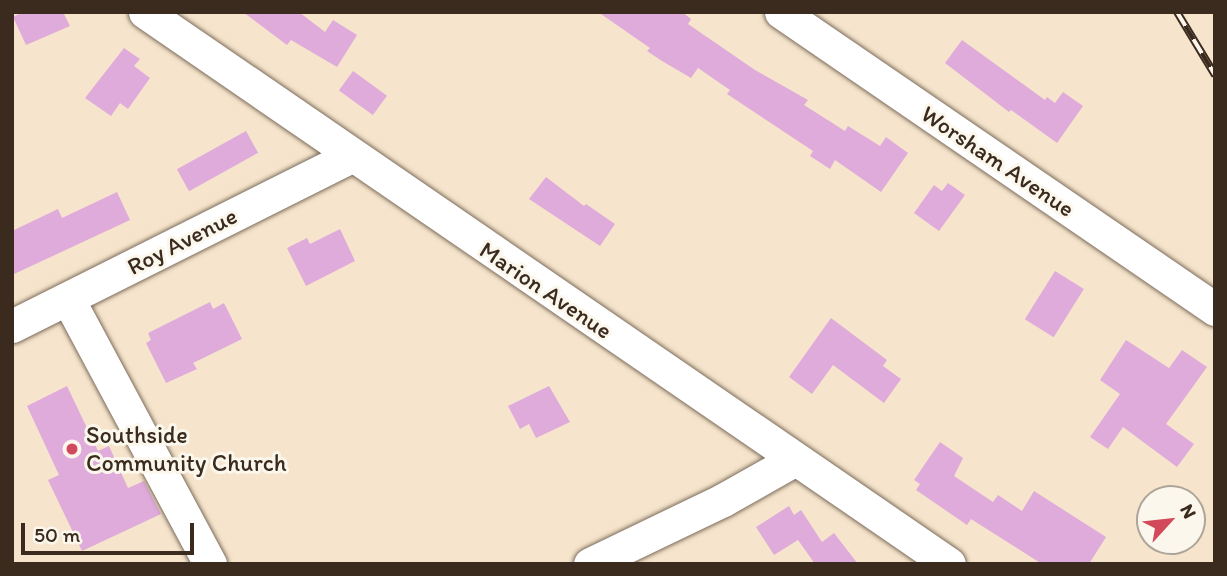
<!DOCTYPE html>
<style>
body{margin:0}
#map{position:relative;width:1227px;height:576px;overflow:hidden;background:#f6e5cc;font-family:Itim,sans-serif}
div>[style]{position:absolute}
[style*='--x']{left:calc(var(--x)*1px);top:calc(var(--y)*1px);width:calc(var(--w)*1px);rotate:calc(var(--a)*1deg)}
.building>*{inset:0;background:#dfabdb;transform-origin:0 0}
.roads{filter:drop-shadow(0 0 2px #7c6b5b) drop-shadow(0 0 2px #7c6b5b)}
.minor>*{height:33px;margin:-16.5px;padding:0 16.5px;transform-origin:16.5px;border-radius:16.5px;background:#fff}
.rail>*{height:8px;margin-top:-4px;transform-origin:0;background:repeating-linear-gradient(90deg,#fbf7ec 0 16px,#3b2a1e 0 32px);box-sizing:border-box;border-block:2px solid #3b2a1e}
.dots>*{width:19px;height:19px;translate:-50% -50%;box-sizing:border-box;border:4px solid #fbf7ec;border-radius:50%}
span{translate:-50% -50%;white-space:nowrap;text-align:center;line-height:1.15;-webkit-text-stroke:6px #fbf7ec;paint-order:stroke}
.street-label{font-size:24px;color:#3b2a1e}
.poi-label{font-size:24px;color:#3b2a1e}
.left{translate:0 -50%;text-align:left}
.frame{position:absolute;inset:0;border:14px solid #3b2a1e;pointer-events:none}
.north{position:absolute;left:1136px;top:485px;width:70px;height:70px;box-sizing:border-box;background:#fbf7ec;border:2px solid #aea59a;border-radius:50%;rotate:63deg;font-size:19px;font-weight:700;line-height:28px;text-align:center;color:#3b2a1e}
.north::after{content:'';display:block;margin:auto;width:24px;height:32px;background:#d1495b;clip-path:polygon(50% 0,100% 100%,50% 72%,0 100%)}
.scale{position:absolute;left:21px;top:523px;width:173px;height:32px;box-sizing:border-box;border:4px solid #3b2a1e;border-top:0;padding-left:9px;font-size:21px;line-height:24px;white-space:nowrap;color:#3b2a1e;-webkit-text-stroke:5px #fbf7ec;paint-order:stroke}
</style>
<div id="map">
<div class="building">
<i style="clip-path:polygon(23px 12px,63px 12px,70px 26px,26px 45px,13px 17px)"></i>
<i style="clip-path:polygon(243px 12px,299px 12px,325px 32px,333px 20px,357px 35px,337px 67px,291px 40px,287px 45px)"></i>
<i style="clip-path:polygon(598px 12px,682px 12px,691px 19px,688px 24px,755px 70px,808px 100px,804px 105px,845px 131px,848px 126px,880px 146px,886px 137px,908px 153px,881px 192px,835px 160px,830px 169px,810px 156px,813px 151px,727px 94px,730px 90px,698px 68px,691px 78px,662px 61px,647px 51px,650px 48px)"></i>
<i style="clip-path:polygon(962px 40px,1045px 100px,1047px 97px,1055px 103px,1063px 92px,1083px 106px,1057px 143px,1011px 110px,1009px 112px,945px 63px)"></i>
<i style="clip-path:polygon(124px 48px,140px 59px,134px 66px,150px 78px,128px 109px,120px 103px,111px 116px,85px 98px)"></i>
<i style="left:353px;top:71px;width:42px;height:24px;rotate:36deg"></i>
<i style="left:246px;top:131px;width:25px;height:79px;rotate:61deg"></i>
<i style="clip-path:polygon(546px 177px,584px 206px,586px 204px,615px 224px,600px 246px,529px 199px)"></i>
<i style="clip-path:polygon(948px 183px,965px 195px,939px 231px,914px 213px,934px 185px,942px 191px)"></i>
<i style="clip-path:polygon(117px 192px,130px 220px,12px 275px,12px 231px,58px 209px,62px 218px)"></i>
<i style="clip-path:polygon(340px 229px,355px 261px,306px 286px,287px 248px,307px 238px,310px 244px)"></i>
<i style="left:1055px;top:271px;width:34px;height:57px;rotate:32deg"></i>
<i style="clip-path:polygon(210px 302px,213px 309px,224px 303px,242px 339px,193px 363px,197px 369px,166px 383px,146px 343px,151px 340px,148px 333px)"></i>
<i style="clip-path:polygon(831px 318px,887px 360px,883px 366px,901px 379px,884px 403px,833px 365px,812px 394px,789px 377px)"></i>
<i style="clip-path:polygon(1126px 340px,1169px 368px,1182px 350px,1207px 367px,1166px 424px,1194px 444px,1177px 467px,1123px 427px,1108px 449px,1090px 437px,1120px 394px,1100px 380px)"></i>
<i style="clip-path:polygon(67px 386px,98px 451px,109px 446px,128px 488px,144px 481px,161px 514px,82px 551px,48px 480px,59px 475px,27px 406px)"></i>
<i style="clip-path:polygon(549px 386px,570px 422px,536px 438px,529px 424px,520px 429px,508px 406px)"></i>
<i style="clip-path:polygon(940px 442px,963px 458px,954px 476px,993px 502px,998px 495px,1022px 511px,1034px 491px,1106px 537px,1089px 564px,1042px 564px,971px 519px,967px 525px,916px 490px,920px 484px,914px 480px)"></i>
<i style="clip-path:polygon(789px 506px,794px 515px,801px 510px,822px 542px,834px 533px,858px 564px,815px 564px,798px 540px,774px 555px,756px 527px)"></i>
</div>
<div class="roads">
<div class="minor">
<i style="--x:145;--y:12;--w:975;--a:34.47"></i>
<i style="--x:781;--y:12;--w:526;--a:34.39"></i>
<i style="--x:68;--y:299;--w:301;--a:61.8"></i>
<i style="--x:12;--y:326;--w:379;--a:-26.6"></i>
<i style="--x:590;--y:564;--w:148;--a:-25.7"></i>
<i style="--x:723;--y:500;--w:81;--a:-29.4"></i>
</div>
</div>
<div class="rail">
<i style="--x:1177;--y:12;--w:74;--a:58.9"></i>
</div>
<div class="dots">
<i style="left:72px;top:449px;background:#d1495b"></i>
</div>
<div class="street-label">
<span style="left:998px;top:161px;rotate:34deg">Worsham Avenue</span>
<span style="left:182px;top:241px;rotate:-27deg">Roy Avenue</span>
<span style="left:546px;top:290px;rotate:34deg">Marion Avenue</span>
</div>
<div class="poi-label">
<span class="left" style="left:86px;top:449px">Southside<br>Community Church</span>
</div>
<div class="frame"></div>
<div class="north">N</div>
<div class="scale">50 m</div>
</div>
